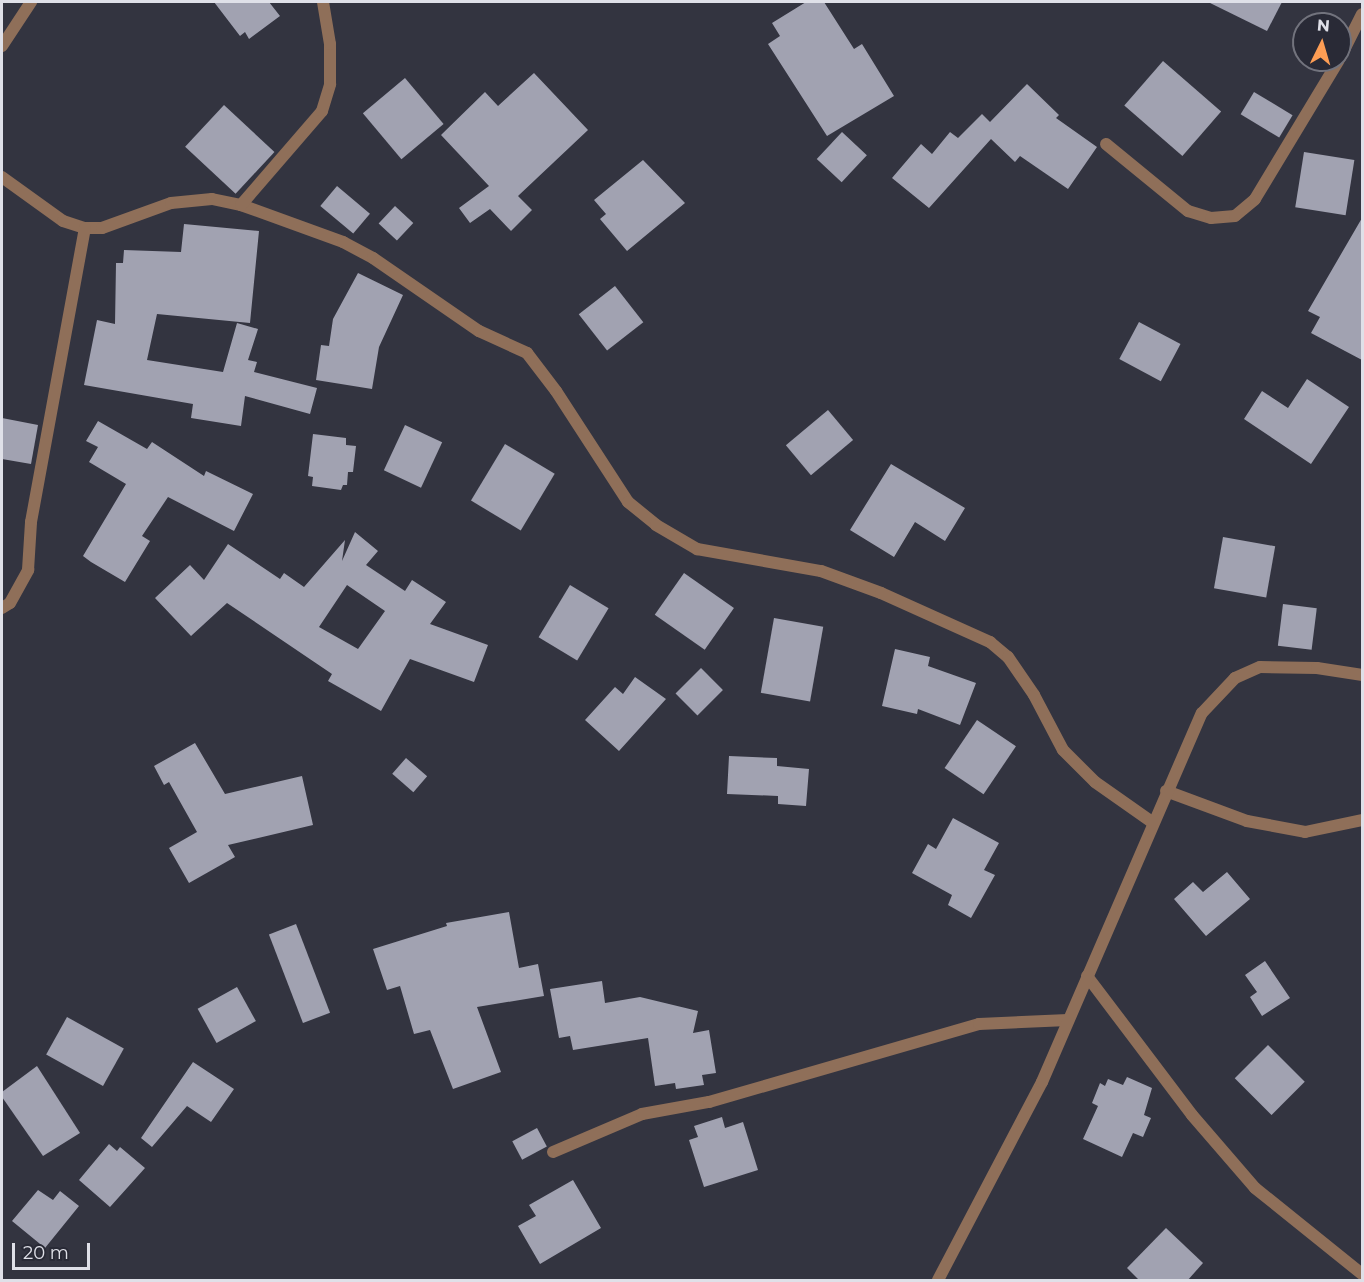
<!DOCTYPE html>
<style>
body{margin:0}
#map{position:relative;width:1364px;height:1282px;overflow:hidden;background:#333440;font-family:Montserrat,sans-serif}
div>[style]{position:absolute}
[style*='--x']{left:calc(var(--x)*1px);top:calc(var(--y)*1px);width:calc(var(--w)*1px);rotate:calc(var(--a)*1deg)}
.building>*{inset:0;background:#a1a2b1;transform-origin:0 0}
.street>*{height:12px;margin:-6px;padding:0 6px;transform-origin:6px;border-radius:6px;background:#8f6f59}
span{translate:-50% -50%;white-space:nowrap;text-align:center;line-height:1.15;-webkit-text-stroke:6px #292a36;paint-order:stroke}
.frame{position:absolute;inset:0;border:3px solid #dfe0e8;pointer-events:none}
.north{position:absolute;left:1292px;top:12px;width:60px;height:60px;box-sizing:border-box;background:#292a36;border:2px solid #72737d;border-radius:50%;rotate:5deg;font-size:16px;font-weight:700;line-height:24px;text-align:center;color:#dfe0e8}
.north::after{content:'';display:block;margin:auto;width:21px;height:27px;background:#fd9d54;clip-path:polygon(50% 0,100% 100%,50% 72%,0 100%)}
.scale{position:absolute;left:12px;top:1243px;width:78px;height:27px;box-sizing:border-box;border:3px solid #dfe0e8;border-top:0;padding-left:8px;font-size:18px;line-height:21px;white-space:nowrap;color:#dfe0e8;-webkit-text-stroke:4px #292a36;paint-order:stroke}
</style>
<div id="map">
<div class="building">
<i style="clip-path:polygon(214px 2px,269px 2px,280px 16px,249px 39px,245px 32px,240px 36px)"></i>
<i style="clip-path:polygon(806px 2px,824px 2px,854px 49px,862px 44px,894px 96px,827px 136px,768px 44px,780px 36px,772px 23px)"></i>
<i style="clip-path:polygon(1208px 2px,1282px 2px,1267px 31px)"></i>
<i style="left:1163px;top:61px;width:77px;height:59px;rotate:41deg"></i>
<i style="clip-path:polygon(534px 73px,588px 130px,518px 196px,532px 210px,511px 231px,490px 209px,470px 223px,459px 208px,489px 186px,441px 135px,485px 92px,498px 106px)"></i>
<i style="left:405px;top:78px;width:60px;height:55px;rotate:50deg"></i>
<i style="clip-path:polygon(1027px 84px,1059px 115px,1056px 118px,1097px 147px,1068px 189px,1020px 156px,1015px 162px,991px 139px,929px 208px,892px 178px,921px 144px,932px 154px,950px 132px,958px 138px,982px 114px,990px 122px)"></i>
<i style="left:1254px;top:92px;width:45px;height:26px;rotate:31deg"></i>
<i style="left:224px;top:105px;width:69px;height:57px;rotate:43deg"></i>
<i style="left:842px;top:132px;width:34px;height:37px;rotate:43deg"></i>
<i style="left:1304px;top:152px;width:51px;height:56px;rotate:9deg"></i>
<i style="clip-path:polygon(643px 160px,685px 203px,627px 251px,600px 219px,606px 214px,594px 200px)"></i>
<i style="left:337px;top:186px;width:43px;height:26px;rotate:40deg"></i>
<i style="left:395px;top:206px;width:25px;height:24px;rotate:43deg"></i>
<i style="clip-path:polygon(1362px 218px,1362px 360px,1311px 333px,1320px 317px,1308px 311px)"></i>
<i style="clip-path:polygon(184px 224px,259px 231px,250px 323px,157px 314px,147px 360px,223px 372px,237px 323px,258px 329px,248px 360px,257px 362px,254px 372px,317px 388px,310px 414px,245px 396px,241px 426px,191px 418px,193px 404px,84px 385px,97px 320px,115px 324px,116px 263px,123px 263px,124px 250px,181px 252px)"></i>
<i style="clip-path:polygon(358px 273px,403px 295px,379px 347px,372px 389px,316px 380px,321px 345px,329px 346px,333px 319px)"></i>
<i style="left:615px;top:286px;width:46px;height:46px;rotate:52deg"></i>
<i style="left:1139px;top:322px;width:47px;height:42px;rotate:28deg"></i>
<i style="clip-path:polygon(1307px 379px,1349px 407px,1311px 464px,1244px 419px,1262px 391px,1288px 408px)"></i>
<i style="left:828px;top:410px;width:39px;height:55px;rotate:50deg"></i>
<i style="clip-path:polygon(2px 418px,38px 425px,31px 464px,2px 459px)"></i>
<i style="clip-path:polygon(98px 421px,147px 449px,152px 442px,204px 476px,206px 471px,253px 494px,234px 531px,168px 497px,142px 536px,150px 541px,125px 582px,91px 562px,83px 556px,126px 484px,89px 462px,98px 447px,86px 441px)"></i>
<i style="left:405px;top:425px;width:41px;height:50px;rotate:25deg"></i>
<i style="clip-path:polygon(313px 434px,346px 438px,346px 445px,356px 446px,353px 472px,348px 472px,347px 485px,343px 485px,341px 490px,312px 486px,313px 477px,308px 476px)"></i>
<i style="left:505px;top:444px;width:58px;height:66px;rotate:31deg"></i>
<i style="clip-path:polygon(891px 464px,965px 508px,945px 541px,915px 522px,894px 557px,850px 530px)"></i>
<i style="clip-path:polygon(evenodd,355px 532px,378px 551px,366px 565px,405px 591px,412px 580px,446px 602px,430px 624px,488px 645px,474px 682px,410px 659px,381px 711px,328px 681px,332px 674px,227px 603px,191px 636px,155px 598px,190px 565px,204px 580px,228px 544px,280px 579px,284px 573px,304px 587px,345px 540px,342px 561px,355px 532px,347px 585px,385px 611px,358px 649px,319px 627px,347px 585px)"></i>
<i style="left:1223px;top:537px;width:53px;height:52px;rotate:10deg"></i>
<i style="left:684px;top:573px;width:61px;height:51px;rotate:35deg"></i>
<i style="left:570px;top:585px;width:45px;height:61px;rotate:31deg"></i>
<i style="left:1283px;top:604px;width:34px;height:42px;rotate:7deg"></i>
<i style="left:774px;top:618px;width:50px;height:76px;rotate:10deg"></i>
<i style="clip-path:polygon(895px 649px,930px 657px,928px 666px,976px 683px,960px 725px,918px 709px,917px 714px,882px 706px)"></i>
<i style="left:701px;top:668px;width:31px;height:36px;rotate:45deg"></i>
<i style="clip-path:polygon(635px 677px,666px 699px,619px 751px,585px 720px,615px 687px,623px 694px)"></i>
<i style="left:977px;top:720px;width:47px;height:58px;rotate:34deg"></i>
<i style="clip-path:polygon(195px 743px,225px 794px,302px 776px,313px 825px,228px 845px,235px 857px,189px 883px,169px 848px,197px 832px,169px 782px,164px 785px,154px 766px)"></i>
<i style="clip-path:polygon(729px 756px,777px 758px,777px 766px,809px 769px,806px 806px,778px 804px,778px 796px,727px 794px)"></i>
<i style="left:406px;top:758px;width:28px;height:21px;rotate:41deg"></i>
<i style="clip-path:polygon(953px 818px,999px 843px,984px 870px,995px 875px,971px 918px,948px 905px,952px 895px,912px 873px,928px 844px,936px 849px)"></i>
<i style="clip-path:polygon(1227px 872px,1250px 899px,1206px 936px,1174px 899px,1193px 882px,1203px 892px)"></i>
<i style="clip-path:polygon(509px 912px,519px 968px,538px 964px,544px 996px,477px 1007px,501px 1072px,453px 1089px,430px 1030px,414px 1034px,400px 986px,387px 990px,373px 949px,447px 926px,446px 923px)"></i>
<i style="left:296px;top:924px;width:95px;height:29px;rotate:69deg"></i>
<i style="clip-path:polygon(1265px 961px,1290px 998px,1262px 1016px,1250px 997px,1257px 992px,1245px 975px)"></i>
<i style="clip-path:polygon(602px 981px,605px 1003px,640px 997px,698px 1011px,693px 1033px,709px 1030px,716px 1073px,702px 1075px,704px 1085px,676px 1089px,675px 1083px,655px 1086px,648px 1038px,573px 1050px,570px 1036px,559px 1038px,550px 989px)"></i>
<i style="left:237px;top:987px;width:39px;height:45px;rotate:61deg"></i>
<i style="left:67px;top:1017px;width:65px;height:43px;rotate:29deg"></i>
<i style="left:1268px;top:1045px;width:52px;height:47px;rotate:45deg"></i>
<i style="clip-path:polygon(193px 1062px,234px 1089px,211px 1122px,187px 1106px,152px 1147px,141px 1138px)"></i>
<i style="clip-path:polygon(37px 1066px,80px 1133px,43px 1156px,2px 1097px,2px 1092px)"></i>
<i style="clip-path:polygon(1127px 1077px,1152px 1088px,1144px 1115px,1151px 1118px,1143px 1137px,1133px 1133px,1122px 1157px,1083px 1139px,1098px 1106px,1092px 1103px,1100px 1083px,1105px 1086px,1108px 1079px,1123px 1085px)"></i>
<i style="clip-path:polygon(722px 1117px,725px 1128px,743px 1122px,758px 1170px,704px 1187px,689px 1140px,698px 1137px,694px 1126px)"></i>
<i style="left:537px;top:1128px;width:21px;height:28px;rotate:62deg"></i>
<i style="clip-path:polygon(109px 1144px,117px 1151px,120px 1147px,145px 1168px,110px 1207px,79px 1180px)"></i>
<i style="clip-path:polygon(573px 1180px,601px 1228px,540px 1264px,518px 1226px,536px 1216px,529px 1205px)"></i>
<i style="clip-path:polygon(38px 1190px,53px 1200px,60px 1191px,79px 1206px,45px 1248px,12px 1221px)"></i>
<i style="clip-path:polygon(1166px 1228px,1203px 1263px,1187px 1281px,1140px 1281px,1127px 1268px)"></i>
</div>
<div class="street">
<i style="--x:2;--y:46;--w:53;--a:-56.6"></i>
<i style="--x:1340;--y:58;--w:49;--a:-63.4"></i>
<i style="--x:1106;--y:144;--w:106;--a:39.3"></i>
<i style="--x:1188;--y:211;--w:24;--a:17"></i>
<i style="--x:1211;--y:218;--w:24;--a:-5"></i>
<i style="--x:1235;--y:216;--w:26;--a:-40"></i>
<i style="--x:1255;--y:199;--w:162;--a:-58.9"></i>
<i style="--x:2;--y:177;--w:75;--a:35.8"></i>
<i style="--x:63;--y:221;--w:23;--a:18"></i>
<i style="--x:85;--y:228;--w:17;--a:0"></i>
<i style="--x:102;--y:228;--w:73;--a:-19.9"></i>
<i style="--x:171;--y:203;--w:41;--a:-5.6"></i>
<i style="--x:212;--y:199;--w:30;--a:12"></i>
<i style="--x:241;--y:205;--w:109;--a:19.9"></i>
<i style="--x:343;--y:242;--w:34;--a:28"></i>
<i style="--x:373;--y:258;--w:129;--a:34.6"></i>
<i style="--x:479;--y:331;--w:53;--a:24.6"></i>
<i style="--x:527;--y:353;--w:48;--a:52.7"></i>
<i style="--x:556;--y:391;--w:132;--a:57"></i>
<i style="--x:628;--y:502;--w:36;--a:39"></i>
<i style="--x:656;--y:525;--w:48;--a:30.3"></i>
<i style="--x:697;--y:549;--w:126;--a:10.1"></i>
<i style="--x:821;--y:571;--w:64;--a:20.1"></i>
<i style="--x:881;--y:593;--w:120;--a:24.2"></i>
<i style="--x:990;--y:642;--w:23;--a:40"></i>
<i style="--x:1008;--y:657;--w:46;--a:55.6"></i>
<i style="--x:1034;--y:695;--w:62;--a:62.2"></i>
<i style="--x:1063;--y:750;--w:45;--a:45"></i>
<i style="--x:1095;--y:782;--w:70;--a:35.1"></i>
<i style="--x:241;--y:205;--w:124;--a:-49.2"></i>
<i style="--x:322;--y:111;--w:28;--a:-73"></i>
<i style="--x:330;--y:84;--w:40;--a:-90"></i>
<i style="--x:330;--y:44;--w:43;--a:-99.5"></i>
<i style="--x:2;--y:608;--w:9;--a:-32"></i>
<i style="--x:10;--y:603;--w:38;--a:-61"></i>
<i style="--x:28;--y:570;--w:48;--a:-86.4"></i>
<i style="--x:31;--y:522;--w:299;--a:-79.6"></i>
<i style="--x:1166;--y:791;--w:86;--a:20.3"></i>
<i style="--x:1247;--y:821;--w:59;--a:10.7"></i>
<i style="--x:1305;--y:832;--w:58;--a:-11.9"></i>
<i style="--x:1087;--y:976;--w:174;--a:52.9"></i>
<i style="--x:1192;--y:1115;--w:96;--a:49.2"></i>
<i style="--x:1255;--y:1188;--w:137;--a:38.8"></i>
<i style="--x:553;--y:1152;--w:97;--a:-23.1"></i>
<i style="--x:642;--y:1114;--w:68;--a:-10.2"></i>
<i style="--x:709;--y:1102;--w:281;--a:-16.1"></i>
<i style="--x:979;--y:1024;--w:89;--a:-2.6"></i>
<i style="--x:938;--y:1280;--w:224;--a:-62.3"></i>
<i style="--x:1042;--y:1082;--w:402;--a:-66.6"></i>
<i style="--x:1202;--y:713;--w:48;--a:-46.7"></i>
<i style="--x:1235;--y:678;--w:27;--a:-24"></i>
<i style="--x:1260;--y:667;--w:57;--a:1"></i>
<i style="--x:1317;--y:668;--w:46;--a:8.8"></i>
</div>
<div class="frame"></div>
<div class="north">N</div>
<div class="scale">20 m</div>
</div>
